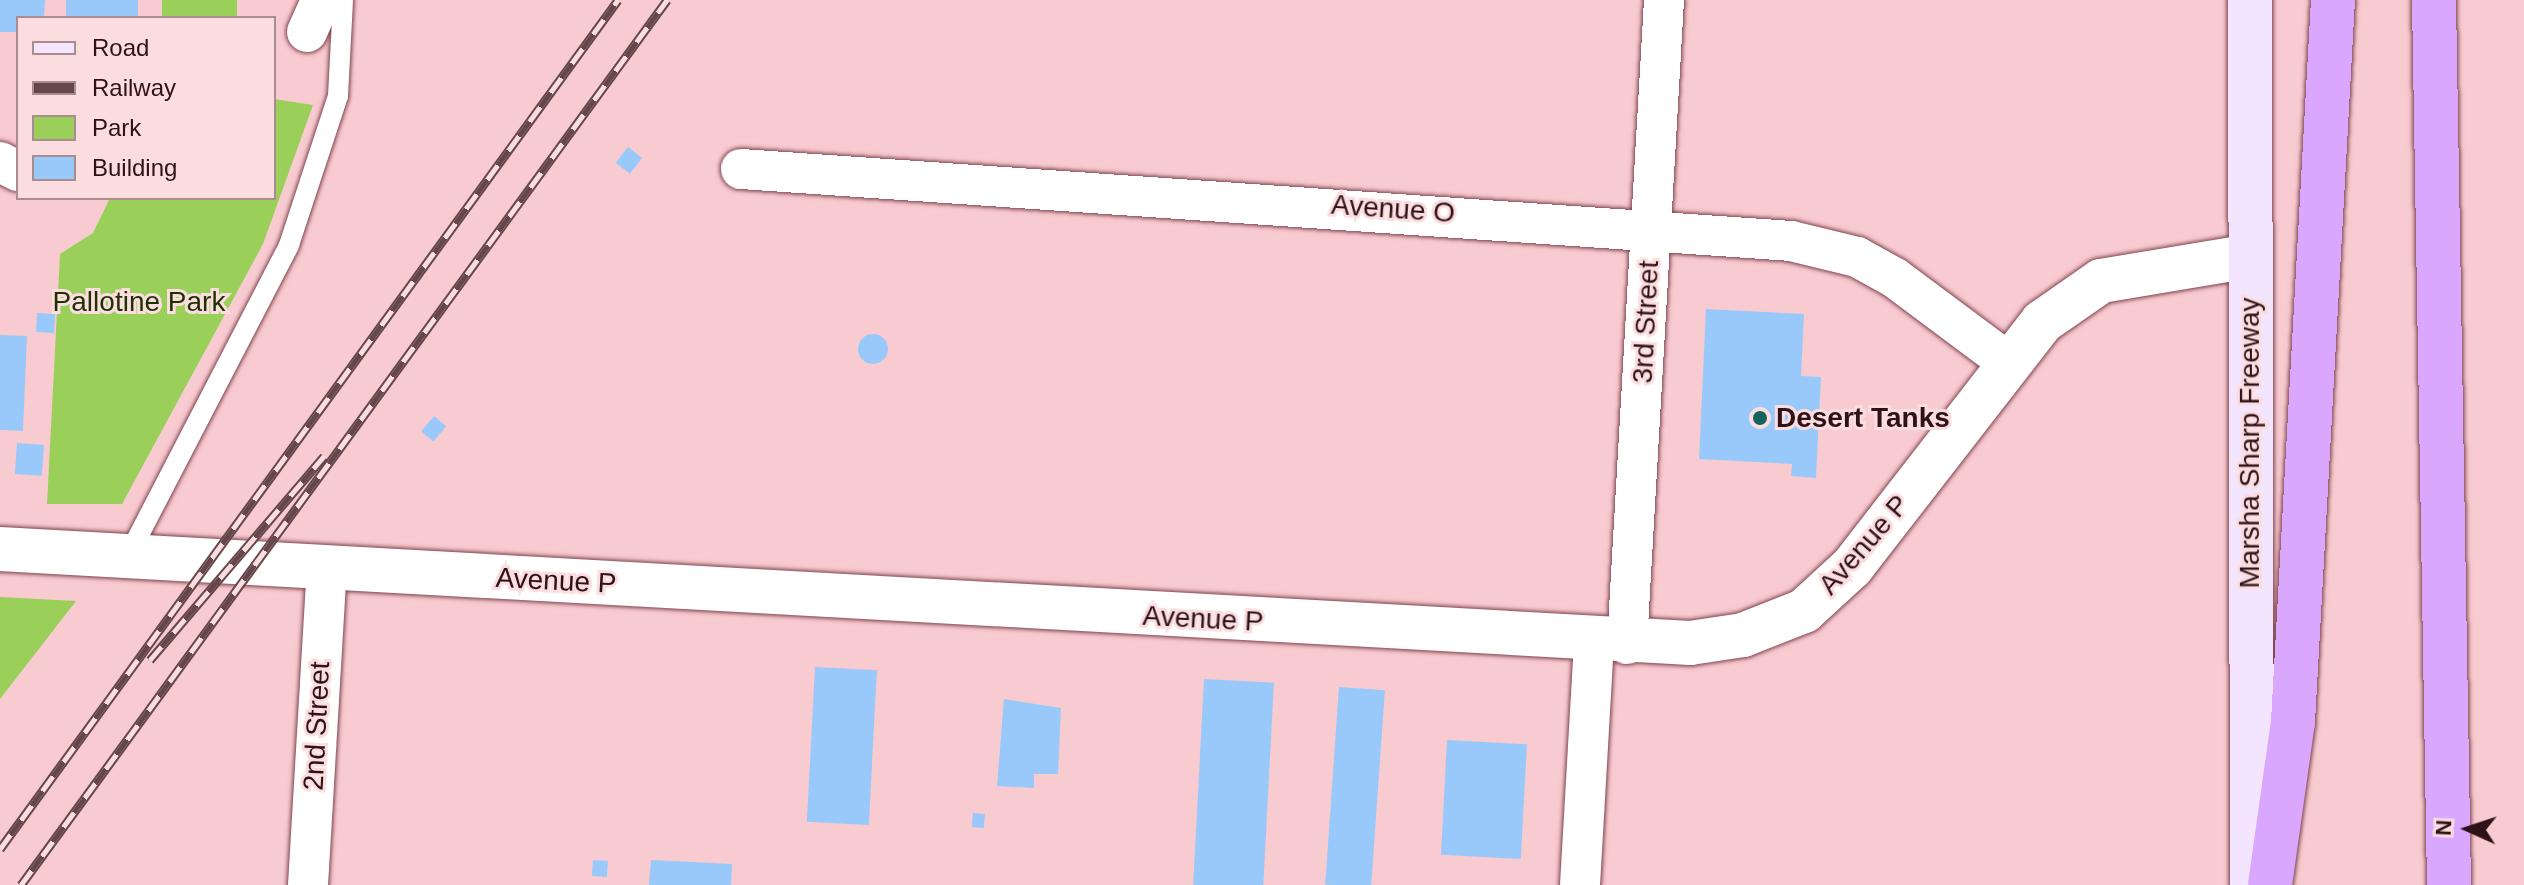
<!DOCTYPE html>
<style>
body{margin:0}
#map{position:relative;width:2524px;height:885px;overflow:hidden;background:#f8cbd1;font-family:Arial,sans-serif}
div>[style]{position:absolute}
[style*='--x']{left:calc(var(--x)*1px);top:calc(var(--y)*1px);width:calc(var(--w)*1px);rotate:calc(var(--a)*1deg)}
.green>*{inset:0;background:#9acf5a;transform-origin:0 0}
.building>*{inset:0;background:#99c9fa;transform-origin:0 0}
.round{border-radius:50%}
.roads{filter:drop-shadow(0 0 2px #81434e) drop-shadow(0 0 2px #81434e)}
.service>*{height:20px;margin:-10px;padding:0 10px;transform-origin:10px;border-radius:10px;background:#fff}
.minor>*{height:40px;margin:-20px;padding:0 20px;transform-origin:20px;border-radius:20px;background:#fff}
.tertiary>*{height:44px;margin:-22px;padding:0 22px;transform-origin:22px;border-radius:22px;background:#fff}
.secondary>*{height:44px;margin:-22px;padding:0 22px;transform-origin:22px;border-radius:22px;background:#f4e5ff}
.motorway>*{height:44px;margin:-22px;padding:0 22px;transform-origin:22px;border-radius:22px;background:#d9a7fe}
.rail>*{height:9px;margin-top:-4.5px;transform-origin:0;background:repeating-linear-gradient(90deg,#fbdde0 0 18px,#65464b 0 36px);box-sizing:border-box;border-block:2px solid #65464b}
.dots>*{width:22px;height:22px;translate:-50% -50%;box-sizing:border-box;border:4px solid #fbdde0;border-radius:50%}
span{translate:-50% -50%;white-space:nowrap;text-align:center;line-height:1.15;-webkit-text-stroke:6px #fbdde0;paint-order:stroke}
.street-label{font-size:28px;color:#2d1318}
.park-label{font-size:28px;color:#1e3200}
.poi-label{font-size:28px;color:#2d1318;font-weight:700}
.left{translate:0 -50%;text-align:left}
.legend{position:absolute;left:16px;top:16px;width:260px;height:184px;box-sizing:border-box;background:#fbdde0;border:2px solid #a98c90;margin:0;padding:10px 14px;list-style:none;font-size:24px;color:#2d1318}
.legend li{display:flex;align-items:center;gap:16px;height:40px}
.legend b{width:40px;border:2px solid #a98c90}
.north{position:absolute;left:2428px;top:789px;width:80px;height:80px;-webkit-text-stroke:6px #fbdde0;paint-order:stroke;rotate:273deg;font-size:22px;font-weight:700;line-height:32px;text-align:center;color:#2d1318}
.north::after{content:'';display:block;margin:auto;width:28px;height:36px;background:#2d1318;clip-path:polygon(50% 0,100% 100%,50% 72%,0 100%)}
</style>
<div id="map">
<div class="green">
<i style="left:162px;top:0;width:75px;height:18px"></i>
<i style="clip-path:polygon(274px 99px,313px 105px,263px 244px,122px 504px,47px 504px,60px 254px,93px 233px,110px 198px,274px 198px)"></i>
<i style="clip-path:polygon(0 597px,76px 601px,0 699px)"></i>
</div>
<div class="building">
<i style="clip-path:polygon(0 0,45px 0,44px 18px,18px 18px,18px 32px,0 32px)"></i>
<i style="left:66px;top:0;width:72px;height:18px"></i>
<i style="left:628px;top:147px;width:18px;height:20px;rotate:38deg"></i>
<i style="clip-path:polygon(1706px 309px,1804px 314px,1801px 376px,1821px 377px,1816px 478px,1791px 476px,1792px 464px,1699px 459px)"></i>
<i style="left:37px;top:313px;width:18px;height:19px;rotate:3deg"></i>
<i class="round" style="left:858px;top:334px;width:30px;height:30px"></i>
<i style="clip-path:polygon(0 335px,27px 336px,23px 431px,0 430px)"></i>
<i style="left:434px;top:416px;width:16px;height:20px;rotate:40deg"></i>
<i style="left:17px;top:443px;width:27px;height:31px;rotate:4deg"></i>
<i style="left:815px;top:667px;width:62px;height:155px;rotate:3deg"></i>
<i style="left:1204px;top:679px;width:70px;height:206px;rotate:3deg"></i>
<i style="left:1339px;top:687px;width:46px;height:198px;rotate:4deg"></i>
<i style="clip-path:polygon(1004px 699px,1061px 708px,1058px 774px,1034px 774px,1034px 788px,997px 786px)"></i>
<i style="left:1447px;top:740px;width:80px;height:115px;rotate:3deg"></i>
<i style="left:973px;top:813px;width:12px;height:14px;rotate:5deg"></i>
<i style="left:593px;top:860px;width:15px;height:16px;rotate:4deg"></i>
<i style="clip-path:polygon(651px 860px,732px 864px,731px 885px,649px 885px)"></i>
</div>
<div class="roads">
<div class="service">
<i style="--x:128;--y:556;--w:350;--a:-62.6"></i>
<i style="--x:289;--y:245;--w:157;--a:-71.8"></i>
<i style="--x:338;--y:96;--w:96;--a:-87"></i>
</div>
<div class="minor">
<i style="--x:307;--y:32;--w:35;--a:-66"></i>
<i style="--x:0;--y:162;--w:20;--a:27"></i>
<i style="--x:741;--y:169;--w:1052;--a:3.92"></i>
<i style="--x:1791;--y:241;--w:68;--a:13.6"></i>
<i style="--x:1857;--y:257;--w:43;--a:28.9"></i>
<i style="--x:1895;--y:278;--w:142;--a:36.7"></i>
<i style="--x:1627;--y:644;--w:645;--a:-86.71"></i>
<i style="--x:308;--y:885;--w:319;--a:-86.6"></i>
<i style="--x:1580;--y:885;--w:242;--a:-86.7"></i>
</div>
<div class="tertiary">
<i style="--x:0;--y:549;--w:1693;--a:3.18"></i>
<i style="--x:1690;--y:643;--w:54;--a:-8.6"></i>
<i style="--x:1743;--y:635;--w:66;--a:-21.5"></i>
<i style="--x:1804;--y:611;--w:65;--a:-42.5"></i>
<i style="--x:1852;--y:567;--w:310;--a:-52.2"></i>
<i style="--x:2042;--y:322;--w:72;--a:-34.8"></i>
<i style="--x:2101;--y:281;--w:151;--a:-9.5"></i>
</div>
<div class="secondary">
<i style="--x:2250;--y:0;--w:885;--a:89.87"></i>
</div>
<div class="motorway">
<i style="--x:2434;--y:0;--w:885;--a:89.03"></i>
<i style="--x:2270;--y:885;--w:165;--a:-82"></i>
<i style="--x:2293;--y:722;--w:723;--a:-86.83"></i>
</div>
</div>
<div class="rail">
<i style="--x:150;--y:660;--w:268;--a:-49.5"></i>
<i style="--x:0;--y:849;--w:1050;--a:-53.95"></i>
<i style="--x:21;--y:885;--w:1096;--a:-53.87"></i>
</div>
<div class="dots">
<i style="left:1760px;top:418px;background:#13625e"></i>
</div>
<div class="street-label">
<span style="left:1393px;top:209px;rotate:4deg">Avenue O</span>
<span style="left:1646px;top:322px;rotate:-87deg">3rd Street</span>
<span style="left:2250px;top:443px;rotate:-90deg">Marsha Sharp Freeway</span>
<span style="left:1864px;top:545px;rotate:-49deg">Avenue P</span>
<span style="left:556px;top:581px;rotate:3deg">Avenue P</span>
<span style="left:1203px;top:619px;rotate:3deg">Avenue P</span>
<span style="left:317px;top:726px;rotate:-87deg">2nd Street</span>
</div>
<div class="park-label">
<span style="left:139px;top:302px">Pallotine Park</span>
</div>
<div class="poi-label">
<span class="left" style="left:1776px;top:418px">Desert Tanks</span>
</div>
<ul class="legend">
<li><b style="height:10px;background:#f4e5ff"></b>Road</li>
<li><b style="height:10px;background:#65464b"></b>Railway</li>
<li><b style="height:22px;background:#9acf5a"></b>Park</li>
<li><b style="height:22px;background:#99c9fa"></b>Building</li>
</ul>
<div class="north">N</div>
</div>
